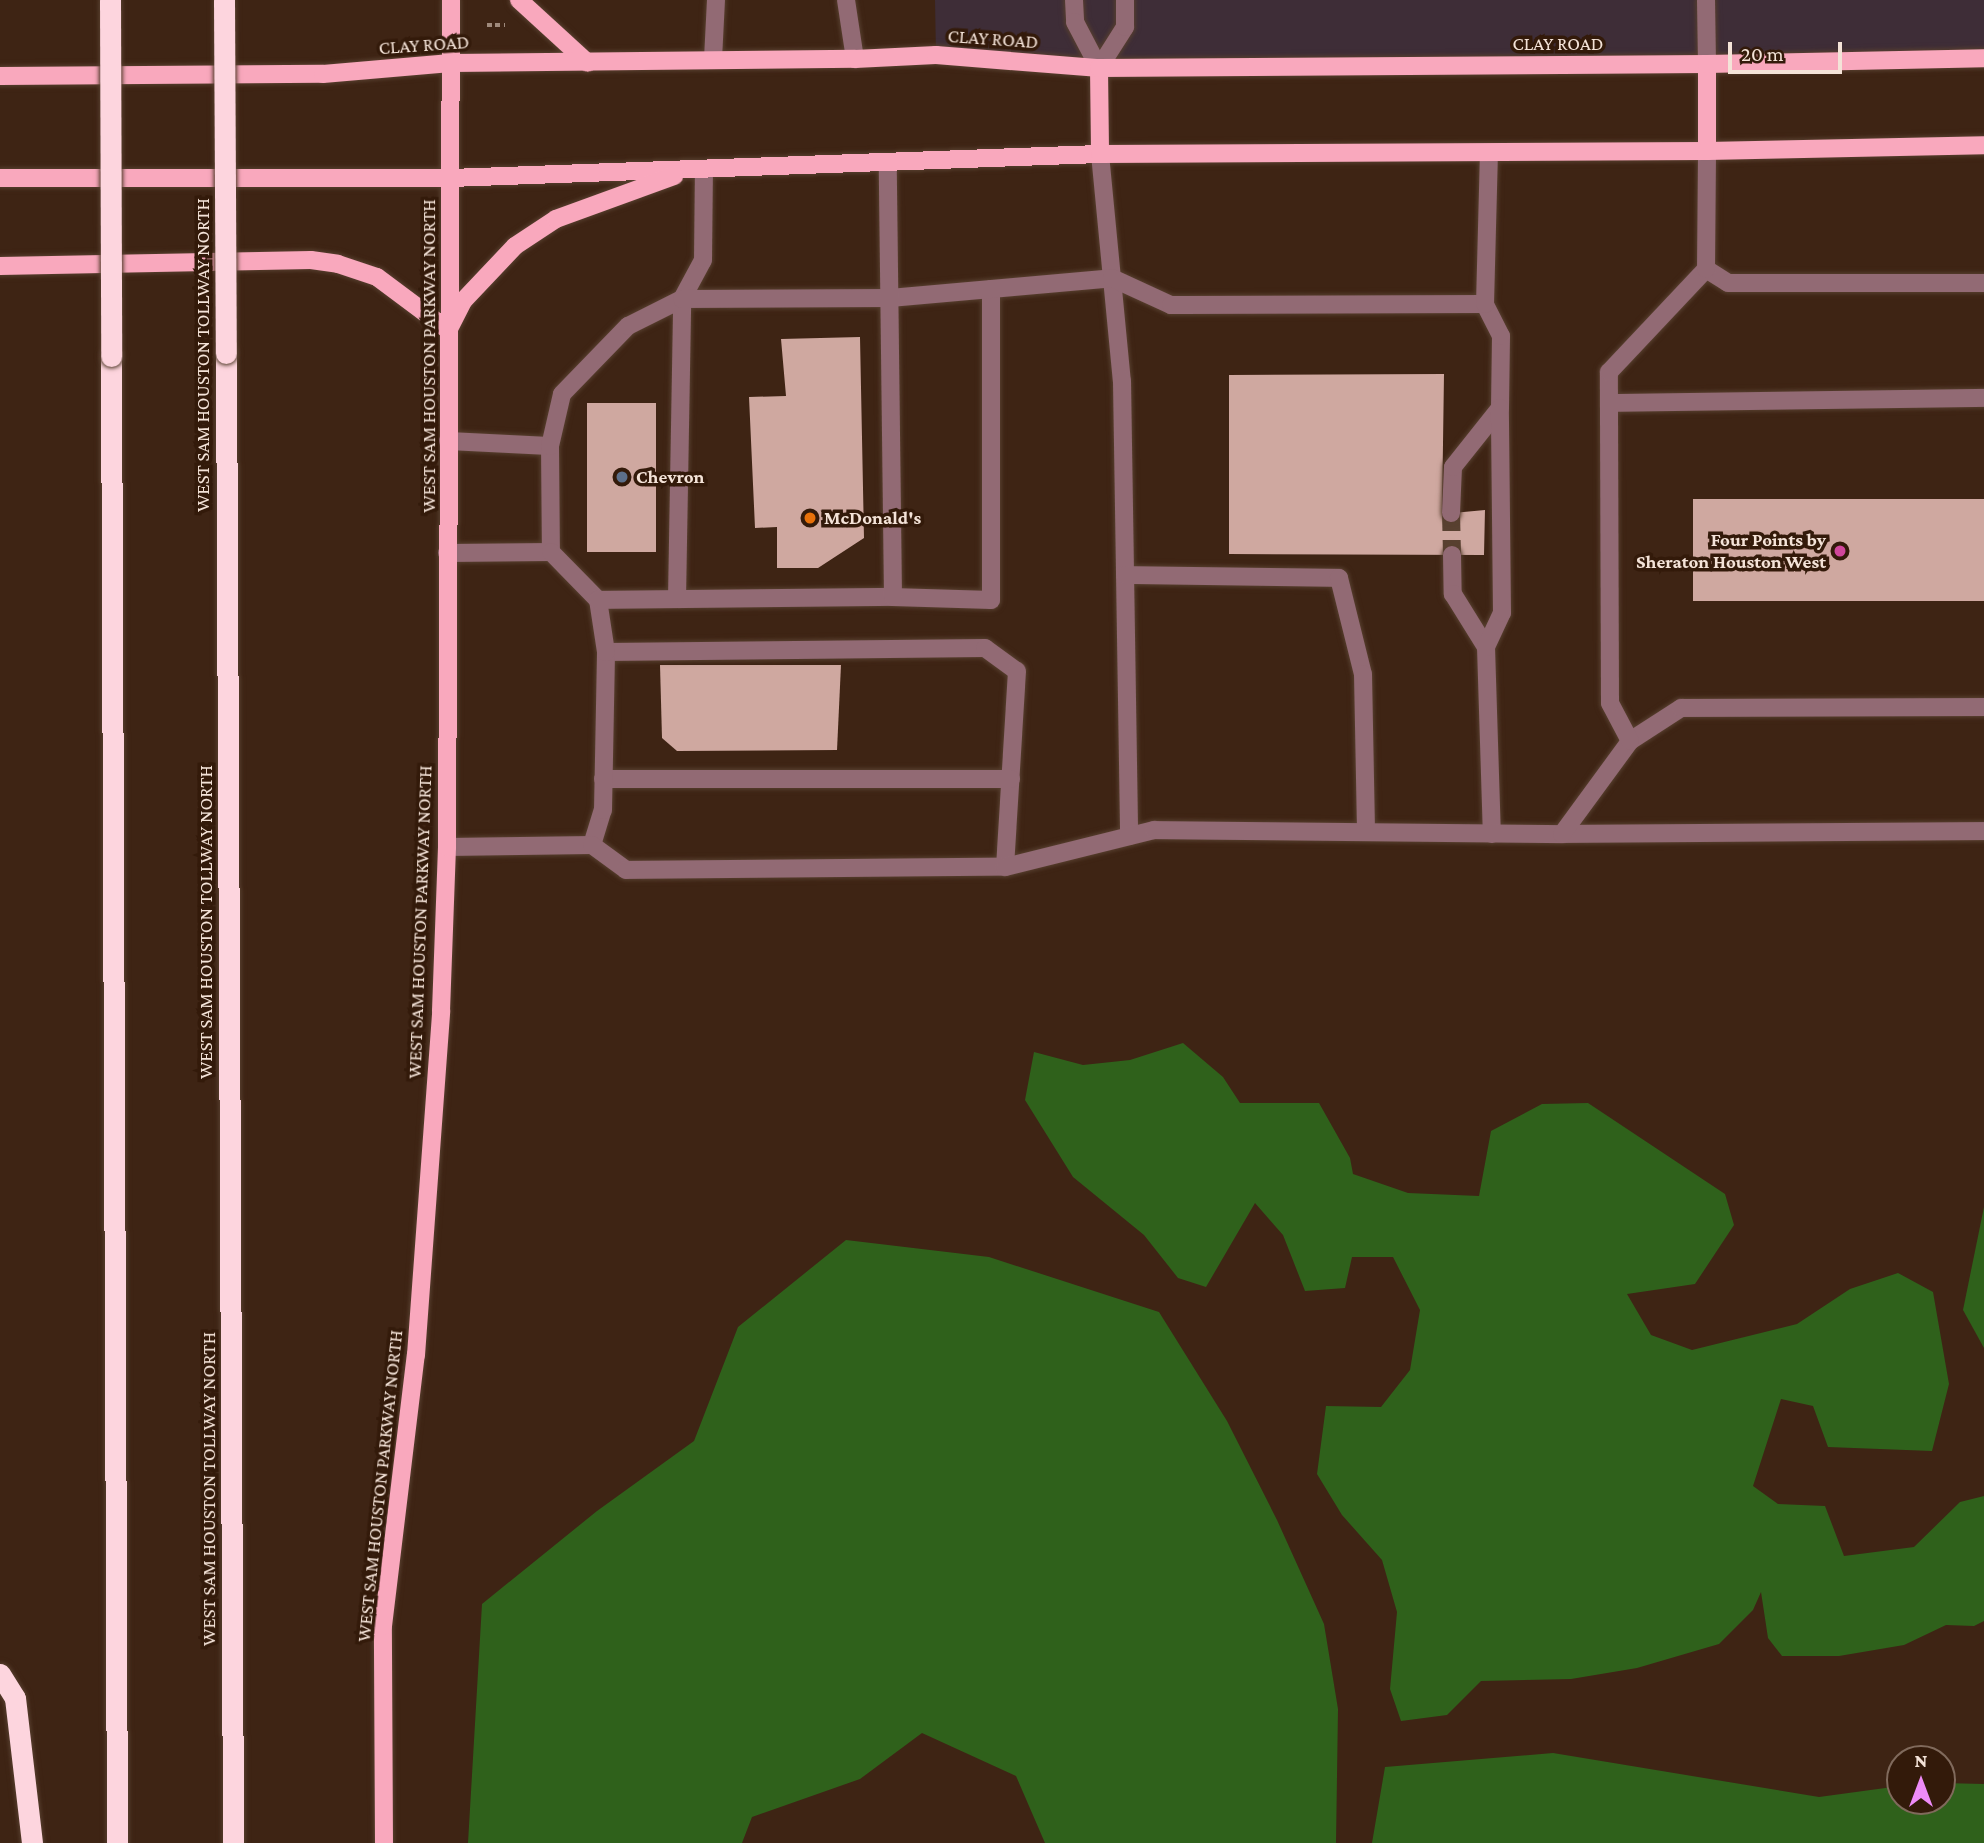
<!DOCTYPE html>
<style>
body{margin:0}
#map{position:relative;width:1984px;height:1843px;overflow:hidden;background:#3e2414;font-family:"Crimson Pro",serif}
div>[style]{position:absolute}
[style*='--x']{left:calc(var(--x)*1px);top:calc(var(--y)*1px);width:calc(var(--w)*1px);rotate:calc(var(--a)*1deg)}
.industrial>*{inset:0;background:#3e2d37}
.green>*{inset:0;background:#2f611b}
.building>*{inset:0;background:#cfa8a0;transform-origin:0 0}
.minor-tunnel>*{height:18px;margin-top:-9px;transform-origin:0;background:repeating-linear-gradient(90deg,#594131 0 18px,transparent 0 27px)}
.path>*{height:4.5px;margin-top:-2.25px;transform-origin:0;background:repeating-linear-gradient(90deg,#9f8a7c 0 5px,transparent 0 8.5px)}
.roads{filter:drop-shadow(0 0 2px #573f2f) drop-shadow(0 0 2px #573f2f)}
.minor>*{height:18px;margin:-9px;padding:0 9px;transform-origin:9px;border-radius:9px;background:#926a74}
.major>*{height:18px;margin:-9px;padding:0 9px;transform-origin:9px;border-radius:9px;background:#f9a8bd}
.highway>*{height:21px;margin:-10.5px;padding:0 10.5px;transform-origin:10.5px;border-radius:10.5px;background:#fdd5de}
.bridges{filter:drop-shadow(0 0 2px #573f2f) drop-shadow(0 0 2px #573f2f)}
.highway-bridge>*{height:21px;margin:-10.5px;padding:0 10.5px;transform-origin:10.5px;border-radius:10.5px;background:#fdd5de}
.dots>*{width:19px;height:19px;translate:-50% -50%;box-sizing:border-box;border:4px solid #331a0a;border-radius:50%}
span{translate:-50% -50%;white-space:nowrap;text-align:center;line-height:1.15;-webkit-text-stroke:7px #331a0a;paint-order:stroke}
.street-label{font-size:19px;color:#f4e3d8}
.poi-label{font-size:19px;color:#f4e3d8;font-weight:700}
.left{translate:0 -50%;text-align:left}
.right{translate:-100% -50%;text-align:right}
.north{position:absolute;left:1886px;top:1745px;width:70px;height:70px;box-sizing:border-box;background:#331a0a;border:2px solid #806a5c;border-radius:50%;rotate:0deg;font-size:19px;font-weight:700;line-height:28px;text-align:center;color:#f4e3d8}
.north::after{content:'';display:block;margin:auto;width:24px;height:32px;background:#ee8bf8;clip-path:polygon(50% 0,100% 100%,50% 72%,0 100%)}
.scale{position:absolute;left:1728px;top:42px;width:114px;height:32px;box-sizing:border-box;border:4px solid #f4e3d8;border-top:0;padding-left:9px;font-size:21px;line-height:24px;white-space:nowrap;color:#f4e3d8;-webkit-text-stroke:5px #331a0a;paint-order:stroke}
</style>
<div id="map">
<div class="industrial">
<i style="clip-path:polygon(935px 0,1984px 0,1984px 58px,1099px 68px,936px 55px)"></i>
</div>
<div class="green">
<i style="clip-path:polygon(1183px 1043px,1223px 1077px,1240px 1103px,1319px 1103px,1350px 1158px,1353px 1174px,1408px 1193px,1479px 1196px,1491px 1131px,1542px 1104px,1588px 1103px,1725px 1194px,1734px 1225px,1695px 1284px,1627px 1294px,1651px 1335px,1692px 1350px,1797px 1324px,1850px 1289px,1898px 1273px,1933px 1292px,1949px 1384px,1932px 1451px,1828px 1447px,1813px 1406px,1781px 1399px,1753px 1486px,1778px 1504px,1825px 1506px,1844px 1556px,1914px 1547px,1960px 1502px,1984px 1496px,1984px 1621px,1974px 1626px,1946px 1625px,1904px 1645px,1839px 1656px,1782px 1656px,1768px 1638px,1761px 1592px,1753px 1610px,1719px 1644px,1637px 1668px,1571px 1679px,1481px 1681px,1447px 1715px,1401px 1721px,1390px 1689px,1397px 1612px,1382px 1560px,1342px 1515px,1317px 1474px,1326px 1406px,1381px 1407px,1410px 1370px,1420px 1310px,1393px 1257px,1352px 1257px,1345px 1288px,1305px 1291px,1283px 1235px,1255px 1203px,1206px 1287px,1178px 1278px,1144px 1235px,1073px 1177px,1025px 1100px,1034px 1052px,1083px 1065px,1130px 1060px)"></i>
<i style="clip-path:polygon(1984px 1207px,1984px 1348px,1963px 1310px)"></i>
<i style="clip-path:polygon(846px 1240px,989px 1257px,1159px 1312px,1227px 1421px,1277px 1520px,1324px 1624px,1338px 1709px,1336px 1843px,1045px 1843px,1016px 1776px,922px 1733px,860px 1779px,752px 1817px,742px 1843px,468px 1843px,482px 1604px,597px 1511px,694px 1441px,738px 1327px)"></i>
<i style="clip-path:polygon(1553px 1753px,1819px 1797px,1900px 1786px,1900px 1801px,1942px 1801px,1942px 1783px,1984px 1784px,1984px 1843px,1372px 1843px,1385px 1767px)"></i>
</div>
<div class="building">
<i style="clip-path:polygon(860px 337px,864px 538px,818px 568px,777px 568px,777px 527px,755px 528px,749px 397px,786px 396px,781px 339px)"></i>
<i style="clip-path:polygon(1444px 374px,1442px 514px,1485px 510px,1484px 555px,1229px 554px,1229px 375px)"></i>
<i style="left:587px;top:403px;width:69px;height:149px"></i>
<i style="left:1984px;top:499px;width:102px;height:291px;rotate:90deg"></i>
<i style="clip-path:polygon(660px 665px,841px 665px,837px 750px,677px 751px,662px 738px)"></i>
</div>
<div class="minor-tunnel">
<i style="--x:1451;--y:513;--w:42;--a:88.6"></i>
</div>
<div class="path">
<i style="--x:487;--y:25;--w:18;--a:0"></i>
</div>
<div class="roads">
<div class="minor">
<i style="--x:846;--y:0;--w:60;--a:81.3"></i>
<i style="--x:1074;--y:0;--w:22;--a:87"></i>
<i style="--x:1075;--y:22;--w:52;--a:62.4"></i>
<i style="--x:1706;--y:0;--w:64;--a:89.1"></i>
<i style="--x:713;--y:59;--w:59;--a:-87.1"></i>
<i style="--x:1099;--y:68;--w:49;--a:-57.6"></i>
<i style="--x:1125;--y:27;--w:27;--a:-90"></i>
<i style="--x:1100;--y:154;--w:228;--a:84.5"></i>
<i style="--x:1122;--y:381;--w:455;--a:89.1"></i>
<i style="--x:1706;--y:269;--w:26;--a:32"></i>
<i style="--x:1728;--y:283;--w:256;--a:0"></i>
<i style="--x:1609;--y:403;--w:375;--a:-0.8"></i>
<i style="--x:448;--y:441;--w:102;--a:2.8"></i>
<i style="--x:550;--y:446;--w:106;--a:89.5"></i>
<i style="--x:550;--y:446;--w:53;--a:-77"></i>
<i style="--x:562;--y:394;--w:95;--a:-45.9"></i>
<i style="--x:628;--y:326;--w:60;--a:-26.6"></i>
<i style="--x:682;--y:299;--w:44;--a:-61.7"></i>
<i style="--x:703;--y:260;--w:91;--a:-89.4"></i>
<i style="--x:1451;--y:513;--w:46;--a:-87.5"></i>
<i style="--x:1453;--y:467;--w:75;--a:-51.5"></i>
<i style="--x:1500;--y:408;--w:72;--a:-89.2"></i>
<i style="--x:1501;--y:336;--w:36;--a:-117"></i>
<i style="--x:447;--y:553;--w:104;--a:-0.6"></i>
<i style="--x:551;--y:552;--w:67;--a:45.6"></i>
<i style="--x:1452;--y:555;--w:39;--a:89"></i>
<i style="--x:1453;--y:594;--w:62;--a:58.1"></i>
<i style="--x:1486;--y:647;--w:187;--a:88.2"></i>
<i style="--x:1125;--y:575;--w:214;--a:0.8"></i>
<i style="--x:1339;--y:578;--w:99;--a:76"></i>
<i style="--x:1363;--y:674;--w:158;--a:88.9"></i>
<i style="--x:893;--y:597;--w:98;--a:1.8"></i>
<i style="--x:991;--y:600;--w:311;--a:-90"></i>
<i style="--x:677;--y:599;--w:300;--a:-89"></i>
<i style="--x:682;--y:299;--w:208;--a:-0.3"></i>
<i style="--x:890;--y:298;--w:223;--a:-5.1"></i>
<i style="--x:1112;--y:278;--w:65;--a:24.6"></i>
<i style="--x:1171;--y:305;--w:314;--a:-0.2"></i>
<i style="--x:1485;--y:304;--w:151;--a:-88.5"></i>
<i style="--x:1486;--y:647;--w:38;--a:-65"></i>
<i style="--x:1502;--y:613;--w:205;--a:-90.6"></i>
<i style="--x:606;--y:652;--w:379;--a:-0.6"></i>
<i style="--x:985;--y:648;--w:39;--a:36"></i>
<i style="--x:1017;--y:671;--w:196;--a:93.5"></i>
<i style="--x:1630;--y:741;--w:61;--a:-32.9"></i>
<i style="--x:1681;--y:708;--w:303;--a:-0.2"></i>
<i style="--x:603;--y:779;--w:408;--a:0"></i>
<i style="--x:1562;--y:834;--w:422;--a:-0.4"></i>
<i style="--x:592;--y:845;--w:37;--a:-73"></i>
<i style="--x:603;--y:810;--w:158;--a:-88.9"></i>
<i style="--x:606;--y:652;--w:53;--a:-98.7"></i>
<i style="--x:598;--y:600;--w:295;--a:-0.6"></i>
<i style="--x:893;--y:597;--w:435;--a:-90.7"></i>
<i style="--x:447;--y:847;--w:145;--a:-0.8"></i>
<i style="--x:592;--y:845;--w:42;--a:36.3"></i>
<i style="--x:626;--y:870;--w:379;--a:-0.5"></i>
<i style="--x:1005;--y:867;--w:154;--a:-13.9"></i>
<i style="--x:1154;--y:830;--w:408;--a:0.6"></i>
<i style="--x:1562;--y:834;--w:115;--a:-53.8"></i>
<i style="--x:1630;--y:741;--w:43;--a:-117.8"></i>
<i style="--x:1610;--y:703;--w:331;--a:-90.2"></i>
<i style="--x:1609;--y:372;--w:141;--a:-46.7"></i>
<i style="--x:1706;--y:269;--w:118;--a:-89.5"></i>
</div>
<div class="major">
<i style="--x:519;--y:0;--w:93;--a:42.4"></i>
<i style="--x:1707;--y:64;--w:87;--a:90"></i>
<i style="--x:1099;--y:68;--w:86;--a:89.3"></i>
<i style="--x:0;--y:76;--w:323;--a:-0.4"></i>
<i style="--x:323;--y:74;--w:128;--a:-4.9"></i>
<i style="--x:451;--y:63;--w:404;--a:-0.6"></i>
<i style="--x:855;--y:59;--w:81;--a:-2.8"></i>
<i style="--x:936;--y:55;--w:164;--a:4.6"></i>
<i style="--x:1099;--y:68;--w:608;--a:-0.38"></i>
<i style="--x:1707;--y:64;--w:277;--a:-1.2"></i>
<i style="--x:0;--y:178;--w:451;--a:0"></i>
<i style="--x:451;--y:178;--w:649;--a:-2.12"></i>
<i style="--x:1100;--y:154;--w:607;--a:-0.28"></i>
<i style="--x:1707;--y:151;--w:277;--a:-1.2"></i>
<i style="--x:0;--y:266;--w:311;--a:-1.1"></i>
<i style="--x:311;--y:260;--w:27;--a:8"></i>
<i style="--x:338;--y:264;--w:41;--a:18.4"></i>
<i style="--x:377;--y:277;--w:89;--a:36.7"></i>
<i style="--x:450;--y:327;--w:30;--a:-63"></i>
<i style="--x:464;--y:300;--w:74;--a:-46.6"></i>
<i style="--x:515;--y:246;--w:49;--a:-33.4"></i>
<i style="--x:556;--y:219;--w:126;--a:-20"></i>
<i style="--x:384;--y:1843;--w:217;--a:-90.3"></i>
<i style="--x:383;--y:1626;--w:273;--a:-83.1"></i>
<i style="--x:416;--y:1355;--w:345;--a:-85.8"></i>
<i style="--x:441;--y:1011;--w:164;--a:-87.9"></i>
<i style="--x:447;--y:847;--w:847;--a:-89.73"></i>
</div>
<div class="highway">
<i style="--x:226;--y:353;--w:1490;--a:89.73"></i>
<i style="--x:111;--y:356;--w:1487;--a:89.77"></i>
<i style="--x:0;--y:1674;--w:28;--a:58"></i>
<i style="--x:15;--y:1698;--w:146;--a:83.3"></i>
</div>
</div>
<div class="bridges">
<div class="highway-bridge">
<i style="--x:110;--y:0;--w:356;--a:89.8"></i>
<i style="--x:224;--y:0;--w:353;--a:89.7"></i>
</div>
</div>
<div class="dots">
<i style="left:622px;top:477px;background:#5c6f8a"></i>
<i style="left:810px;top:518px;background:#e8710a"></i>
<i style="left:1840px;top:551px;background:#d1479c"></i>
</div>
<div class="street-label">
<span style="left:993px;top:39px;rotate:4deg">CLAY ROAD</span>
<span style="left:1558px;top:44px">CLAY ROAD</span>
<span style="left:424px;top:45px;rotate:-4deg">CLAY ROAD</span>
<span style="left:203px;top:355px;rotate:-90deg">WEST SAM HOUSTON TOLLWAY NORTH</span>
<span style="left:429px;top:356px;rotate:-90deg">WEST SAM HOUSTON PARKWAY NORTH</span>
<span style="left:206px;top:922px;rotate:-90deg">WEST SAM HOUSTON TOLLWAY NORTH</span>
<span style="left:420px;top:922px;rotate:-88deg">WEST SAM HOUSTON PARKWAY NORTH</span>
<span style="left:380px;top:1486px;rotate:-84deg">WEST SAM HOUSTON PARKWAY NORTH</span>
<span style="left:209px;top:1489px;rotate:-90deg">WEST SAM HOUSTON TOLLWAY NORTH</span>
</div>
<div class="poi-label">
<span class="left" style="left:636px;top:477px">Chevron</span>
<span class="left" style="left:824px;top:518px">McDonald's</span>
<span class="right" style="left:1826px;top:551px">Four Points by<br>Sheraton Houston West</span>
</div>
<div class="north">N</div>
<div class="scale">20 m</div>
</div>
